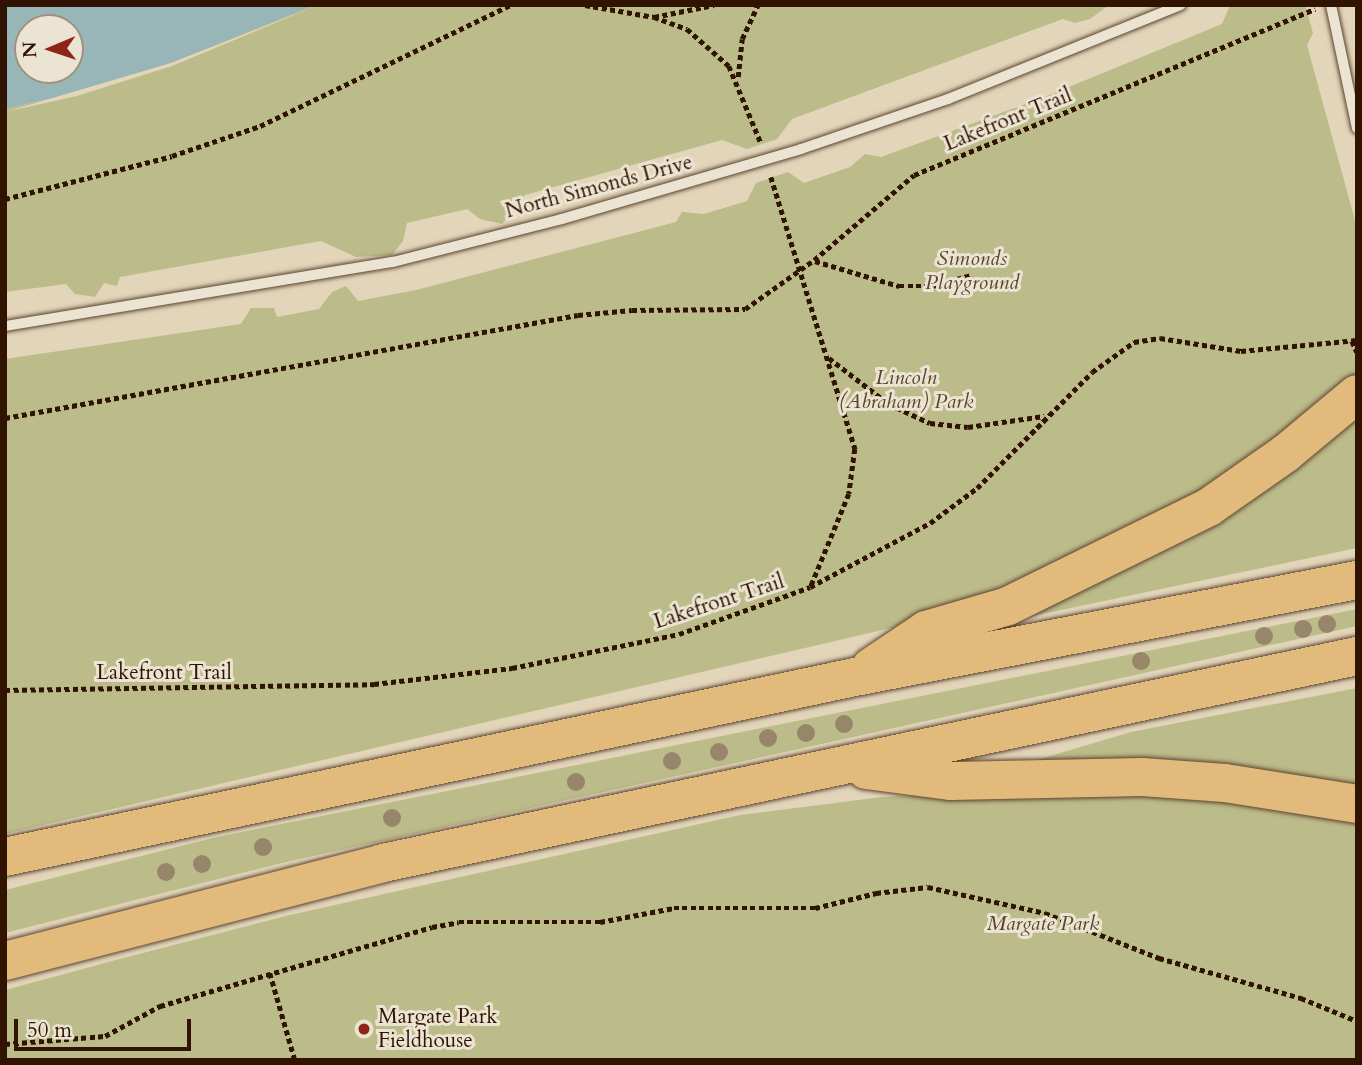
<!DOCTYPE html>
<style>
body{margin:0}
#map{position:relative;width:1362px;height:1065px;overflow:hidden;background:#e2d5b9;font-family:Cardo,serif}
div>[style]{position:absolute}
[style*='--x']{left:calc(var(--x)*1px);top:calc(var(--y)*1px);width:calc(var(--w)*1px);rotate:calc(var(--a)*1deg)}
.green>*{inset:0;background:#bcbb8a}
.water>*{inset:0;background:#98b6b8}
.pier>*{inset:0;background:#e2d5b9}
.path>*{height:4.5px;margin-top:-2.25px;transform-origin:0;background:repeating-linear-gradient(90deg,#301301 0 5px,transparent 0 8.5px)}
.roads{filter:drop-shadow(0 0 2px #5c442f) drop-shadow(0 0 2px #5c442f)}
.lane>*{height:10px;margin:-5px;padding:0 5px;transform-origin:5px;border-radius:5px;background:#ece4d2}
.highway>*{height:38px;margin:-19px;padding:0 19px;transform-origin:19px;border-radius:19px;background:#e1ba7c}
.trees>*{width:18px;height:18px;margin:-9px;border-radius:50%;background:#97866a}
.dots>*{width:19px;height:19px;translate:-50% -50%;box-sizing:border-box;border:4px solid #ece4d2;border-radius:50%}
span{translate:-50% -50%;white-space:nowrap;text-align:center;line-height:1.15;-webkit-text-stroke:6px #ece4d2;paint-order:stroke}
.street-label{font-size:21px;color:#301301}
.park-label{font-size:21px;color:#5a452a;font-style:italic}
.poi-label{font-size:21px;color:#301301}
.left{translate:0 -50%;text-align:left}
.frame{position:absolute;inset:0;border:7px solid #301301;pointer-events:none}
.north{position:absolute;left:14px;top:14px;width:70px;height:70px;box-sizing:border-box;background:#ece4d2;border:2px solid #a1907e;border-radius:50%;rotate:268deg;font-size:19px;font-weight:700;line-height:28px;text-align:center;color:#301301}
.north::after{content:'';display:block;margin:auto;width:24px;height:32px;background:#8f2418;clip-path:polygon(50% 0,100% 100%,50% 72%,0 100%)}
.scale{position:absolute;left:14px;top:1019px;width:177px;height:32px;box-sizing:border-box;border:4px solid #301301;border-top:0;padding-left:9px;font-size:21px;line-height:24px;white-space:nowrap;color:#301301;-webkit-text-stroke:5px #ece4d2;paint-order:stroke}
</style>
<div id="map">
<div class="green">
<i style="clip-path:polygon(315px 5px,1109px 5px,1090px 19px,1075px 23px,1063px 19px,792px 119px,777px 139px,747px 149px,722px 140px,525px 195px,502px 224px,480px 219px,467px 209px,407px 223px,403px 241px,392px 255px,356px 257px,321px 241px,120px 277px,117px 286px,104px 283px,95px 297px,75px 294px,66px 284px,5px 292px,5px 109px,76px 93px)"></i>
<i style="clip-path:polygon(1230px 5px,1305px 5px,1313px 33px,1307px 45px,1357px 228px,1357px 377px,1195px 501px,968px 610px,5px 834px,5px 359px,241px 324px,251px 308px,274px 308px,277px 317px,319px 309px,332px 292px,346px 286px,358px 301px,416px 290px,676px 222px,682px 212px,704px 214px,747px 201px,756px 183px,788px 172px,804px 183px,850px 167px,865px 154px,881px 157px,1047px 96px,1222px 24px)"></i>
<i style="clip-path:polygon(1357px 409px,1357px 548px,1014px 620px)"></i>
<i style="clip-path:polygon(1357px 609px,1357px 626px,286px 862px,5px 933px,5px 890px,217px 837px)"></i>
<i style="clip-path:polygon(1357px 688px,1357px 793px,1038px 765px,1037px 760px,1131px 732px)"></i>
<i style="clip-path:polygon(1060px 788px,1133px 789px,1357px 818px,1357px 1060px,5px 1060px,5px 990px,116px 960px,290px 915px,740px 815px,882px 797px)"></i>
</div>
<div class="water">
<i style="clip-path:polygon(evenodd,5px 5px,315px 5px,171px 63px,76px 93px,5px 109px,5px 5px,28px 28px,70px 28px,70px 70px,28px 70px,28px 28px)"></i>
</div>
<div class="pier">
<i style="clip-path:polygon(318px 5px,172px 66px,77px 96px,5px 112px,171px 63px)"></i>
</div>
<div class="path">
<i style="--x:585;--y:5;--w:70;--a:9.9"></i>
<i style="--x:654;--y:17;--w:61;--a:-11.3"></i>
<i style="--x:654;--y:17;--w:35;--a:20"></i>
<i style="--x:687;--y:29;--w:56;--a:41.4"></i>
<i style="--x:729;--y:66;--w:83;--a:67.4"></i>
<i style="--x:738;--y:77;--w:38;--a:-84"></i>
<i style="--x:742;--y:39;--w:38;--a:-65"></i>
<i style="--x:771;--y:177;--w:285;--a:72.8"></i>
<i style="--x:855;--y:449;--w:45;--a:97.6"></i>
<i style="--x:849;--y:494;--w:100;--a:112.4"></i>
<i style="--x:5;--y:199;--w:172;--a:-14.4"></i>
<i style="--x:172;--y:156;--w:93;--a:-18.8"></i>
<i style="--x:260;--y:126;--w:278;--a:-25.8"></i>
<i style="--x:815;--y:261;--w:88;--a:16.6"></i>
<i style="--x:899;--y:286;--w:33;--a:0"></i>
<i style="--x:932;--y:286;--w:41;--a:-15.8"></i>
<i style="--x:1352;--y:341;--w:12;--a:66"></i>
<i style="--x:829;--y:358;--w:76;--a:37.5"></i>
<i style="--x:889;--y:404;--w:45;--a:24.9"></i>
<i style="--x:930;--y:423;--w:38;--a:6"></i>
<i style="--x:968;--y:427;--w:77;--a:-8.2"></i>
<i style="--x:5;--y:418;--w:582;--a:-10.19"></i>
<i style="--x:578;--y:315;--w:54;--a:-5.3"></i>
<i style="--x:632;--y:310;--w:113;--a:-0.5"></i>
<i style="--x:745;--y:309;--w:85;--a:-35.4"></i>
<i style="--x:814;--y:260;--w:131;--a:-40.4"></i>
<i style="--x:914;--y:175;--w:434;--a:-22.5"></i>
<i style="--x:5;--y:690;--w:369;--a:-0.9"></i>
<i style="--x:374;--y:684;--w:139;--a:-6.6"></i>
<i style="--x:512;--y:668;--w:170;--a:-11.5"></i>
<i style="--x:679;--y:634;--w:139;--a:-19.7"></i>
<i style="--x:810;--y:587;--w:136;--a:-28.1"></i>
<i style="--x:930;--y:523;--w:59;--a:-36.7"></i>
<i style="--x:977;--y:488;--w:163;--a:-45.2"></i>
<i style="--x:1092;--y:372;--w:52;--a:-35.5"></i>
<i style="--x:1134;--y:342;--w:26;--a:-9"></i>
<i style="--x:1160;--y:338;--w:82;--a:9.1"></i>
<i style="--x:1241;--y:351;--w:117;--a:-5.4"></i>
<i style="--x:270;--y:973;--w:91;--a:74"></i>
<i style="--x:5;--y:1044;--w:100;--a:-4.6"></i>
<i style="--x:105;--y:1036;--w:63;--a:-28.6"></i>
<i style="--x:160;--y:1006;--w:283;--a:-16.2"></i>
<i style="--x:432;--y:927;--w:27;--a:-10"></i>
<i style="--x:459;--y:922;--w:141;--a:0"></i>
<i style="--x:600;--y:922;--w:75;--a:-10.7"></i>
<i style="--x:674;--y:908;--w:141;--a:0"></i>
<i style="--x:815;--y:908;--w:63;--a:-13.8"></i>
<i style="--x:876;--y:893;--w:52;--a:-6.6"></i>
<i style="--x:928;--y:887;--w:120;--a:12.5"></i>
<i style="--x:1045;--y:913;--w:123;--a:21.5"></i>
<i style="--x:1159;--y:958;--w:148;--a:15.7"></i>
<i style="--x:1301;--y:998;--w:61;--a:22.3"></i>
</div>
<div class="roads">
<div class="lane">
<i style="--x:1331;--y:5;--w:126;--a:78.1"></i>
<i style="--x:5;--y:326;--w:393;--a:-9.4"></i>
<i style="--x:393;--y:262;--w:174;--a:-14.3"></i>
<i style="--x:562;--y:219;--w:249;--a:-16.3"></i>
<i style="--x:801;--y:149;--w:155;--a:-18.8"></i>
<i style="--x:948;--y:99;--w:251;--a:-22"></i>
</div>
<div class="highway">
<i style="--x:871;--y:667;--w:66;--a:-33.9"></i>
<i style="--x:926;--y:630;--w:85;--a:-16.3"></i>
<i style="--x:1008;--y:606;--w:224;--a:-26.2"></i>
<i style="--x:1209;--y:507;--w:94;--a:-35"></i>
<i style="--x:1286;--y:453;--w:92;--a:-39.7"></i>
<i style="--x:866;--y:770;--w:86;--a:7.4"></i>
<i style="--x:951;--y:781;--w:191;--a:-1.2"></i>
<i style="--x:1142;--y:777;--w:83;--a:4.1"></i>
<i style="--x:1225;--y:783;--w:134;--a:9"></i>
<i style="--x:5;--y:857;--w:869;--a:-11.96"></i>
<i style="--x:855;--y:677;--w:511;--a:-10.94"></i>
<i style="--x:5;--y:961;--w:390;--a:-14.5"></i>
<i style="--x:383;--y:863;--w:996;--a:-12"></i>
</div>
</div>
<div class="trees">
<i style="left:1327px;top:624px"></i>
<i style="left:1303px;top:629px"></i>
<i style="left:1264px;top:636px"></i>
<i style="left:1141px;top:661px"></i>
<i style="left:844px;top:724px"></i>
<i style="left:806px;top:733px"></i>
<i style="left:768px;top:738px"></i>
<i style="left:719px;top:752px"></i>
<i style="left:672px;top:761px"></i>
<i style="left:576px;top:782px"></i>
<i style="left:392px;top:818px"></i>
<i style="left:263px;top:847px"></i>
<i style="left:202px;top:864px"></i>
<i style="left:166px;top:872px"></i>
</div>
<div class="dots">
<i style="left:364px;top:1029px;background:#8f2418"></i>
</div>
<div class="street-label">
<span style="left:1008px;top:120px;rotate:-22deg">Lakefront Trail</span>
<span style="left:599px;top:187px;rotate:-15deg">North Simonds Drive</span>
<span style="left:719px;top:602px;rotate:-18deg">Lakefront Trail</span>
<span style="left:164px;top:673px">Lakefront Trail</span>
</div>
<div class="park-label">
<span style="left:972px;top:271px">Simonds<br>Playground</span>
<span style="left:906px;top:390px">Lincoln<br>(Abraham) Park</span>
<span style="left:1043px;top:924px">Margate Park</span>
</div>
<div class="poi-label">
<span class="left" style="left:378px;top:1029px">Margate Park<br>Fieldhouse</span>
</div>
<div class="frame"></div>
<div class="north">N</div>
<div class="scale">50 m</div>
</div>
